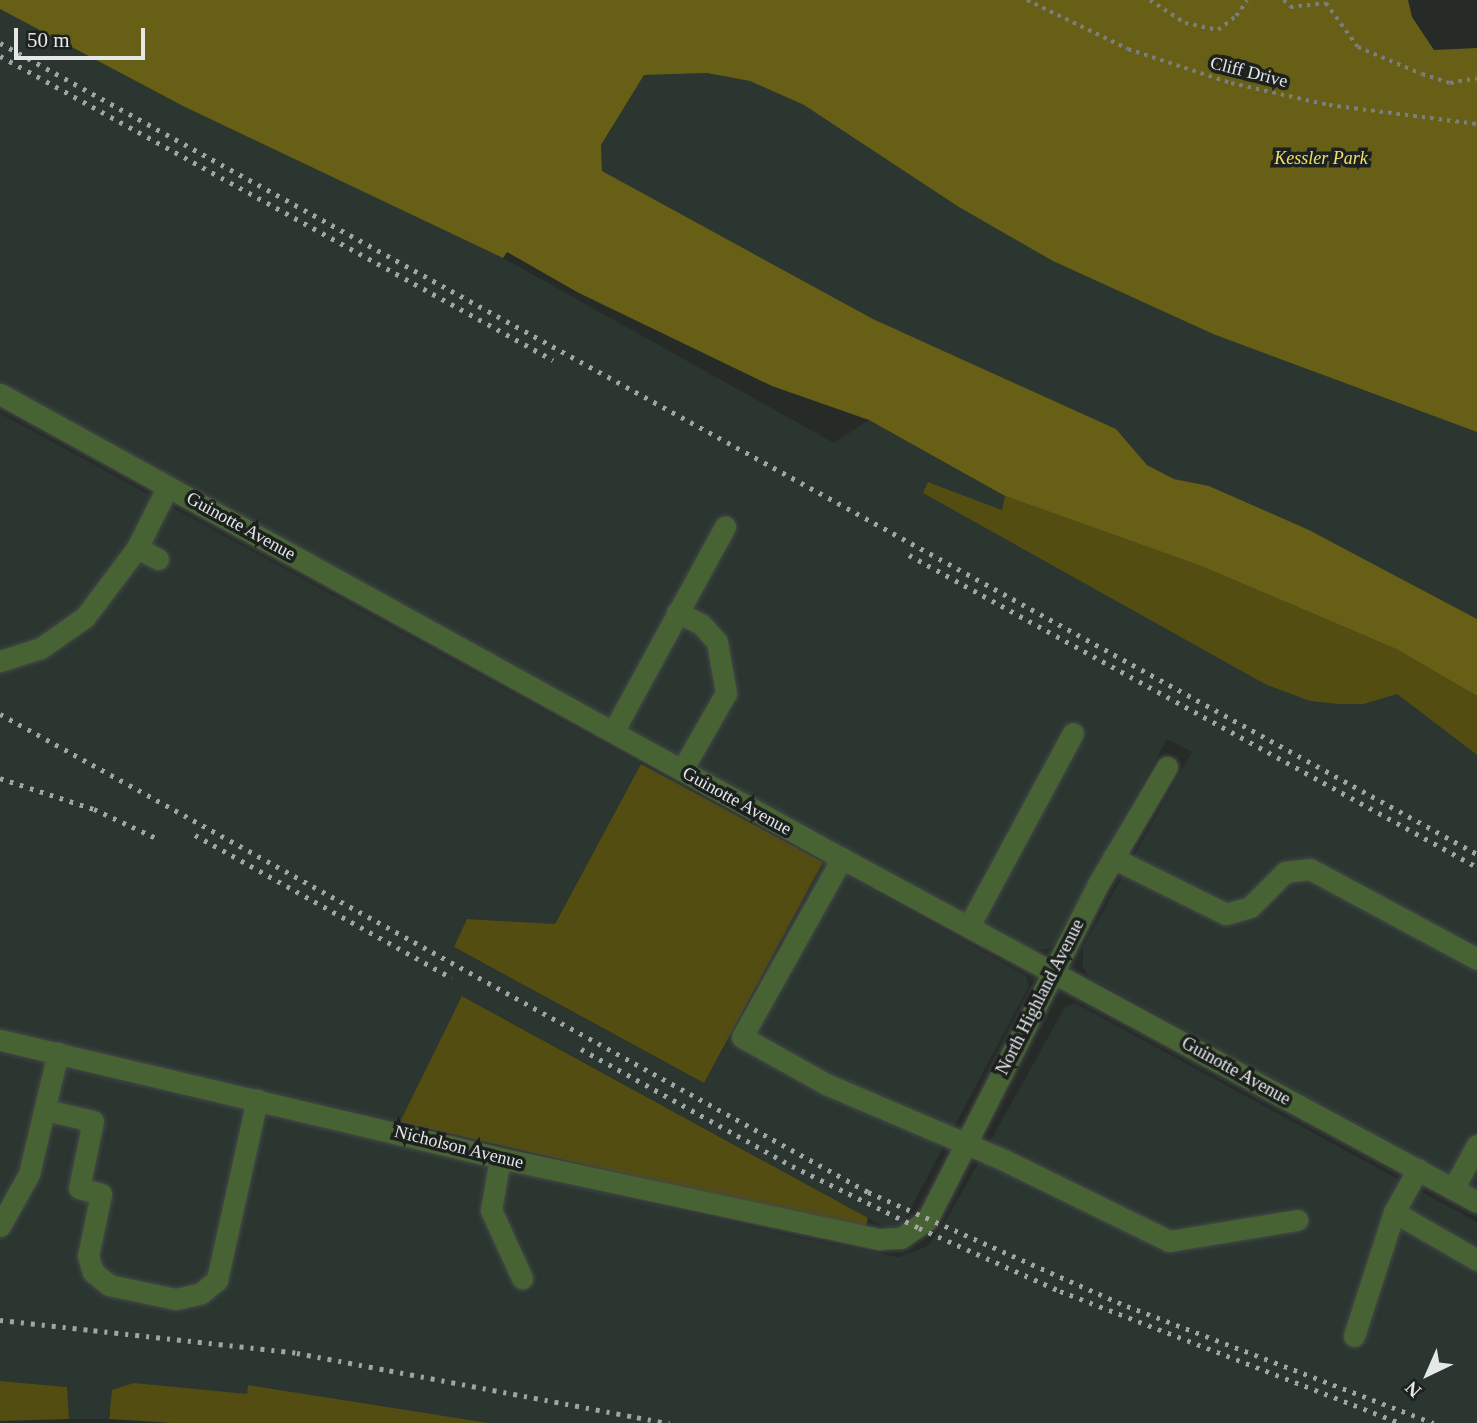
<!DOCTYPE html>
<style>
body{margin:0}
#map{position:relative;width:1477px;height:1423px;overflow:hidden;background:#262b28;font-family:Georgia,serif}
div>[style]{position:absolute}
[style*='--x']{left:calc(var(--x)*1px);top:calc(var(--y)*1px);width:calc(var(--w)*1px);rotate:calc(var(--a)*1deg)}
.built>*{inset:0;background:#2b3631}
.green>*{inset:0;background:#534d12}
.forest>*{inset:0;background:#675f15}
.path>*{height:3.5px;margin-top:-1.75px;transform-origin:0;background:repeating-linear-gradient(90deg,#7a7e7c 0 3.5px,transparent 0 8.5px)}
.roads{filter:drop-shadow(0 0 2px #454947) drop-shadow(0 0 2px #454947)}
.minor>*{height:21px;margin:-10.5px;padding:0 10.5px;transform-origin:10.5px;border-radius:10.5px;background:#476334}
.rail>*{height:5px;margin-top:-2.5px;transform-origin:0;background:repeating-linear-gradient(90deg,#a1a5a3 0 3.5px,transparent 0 10.5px)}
span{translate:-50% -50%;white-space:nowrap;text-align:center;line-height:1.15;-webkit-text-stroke:7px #1c211f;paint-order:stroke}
.street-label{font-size:18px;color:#e5e8e7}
.park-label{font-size:18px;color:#efe166;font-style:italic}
.north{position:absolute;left:1393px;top:1339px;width:70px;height:70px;-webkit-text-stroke:5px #1c211f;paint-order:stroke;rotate:224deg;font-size:19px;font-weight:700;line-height:28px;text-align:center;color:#e5e8e7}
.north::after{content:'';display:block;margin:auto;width:24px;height:32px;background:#e5e8e7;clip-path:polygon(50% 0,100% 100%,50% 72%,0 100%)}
.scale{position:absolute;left:14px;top:28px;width:131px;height:32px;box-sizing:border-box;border:4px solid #e5e8e7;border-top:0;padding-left:9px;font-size:21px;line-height:24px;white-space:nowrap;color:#e5e8e7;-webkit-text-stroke:5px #1c211f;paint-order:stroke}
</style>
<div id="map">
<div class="built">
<i style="clip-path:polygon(0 9px,183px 106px,503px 258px,834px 443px,869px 420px,1005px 496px,1002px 510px,929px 482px,1310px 701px,1364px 704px,1397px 694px,1477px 755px,1477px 1190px,1090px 978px,1083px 968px,1083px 947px,1192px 752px,1167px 739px,1055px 943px,1049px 949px,1032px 950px,0 382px)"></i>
<i style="clip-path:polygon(707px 73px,750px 81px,804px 105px,1053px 261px,1213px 334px,1477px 432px,1477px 619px,1309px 530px,1209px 486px,1174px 479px,1147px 465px,1116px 429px,873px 319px,602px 171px,601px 146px,644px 75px)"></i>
<i style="clip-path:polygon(0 413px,641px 764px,555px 924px,467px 919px,455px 948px,704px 1083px,823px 862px,1026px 976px,1029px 986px,902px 1225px,886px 1228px,463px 996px,400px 1122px,0 1031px)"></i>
<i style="clip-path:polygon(1075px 1003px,1477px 1222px,1477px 1423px,489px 1423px,248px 1385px,247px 1395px,134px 1383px,108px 1414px,109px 1419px,69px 1419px,67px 1387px,0 1381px,0 1053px,800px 1238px,898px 1257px,928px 1246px,948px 1217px,1065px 1007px)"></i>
</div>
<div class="green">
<i style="clip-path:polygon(928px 482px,1002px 510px,1005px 496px,1201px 566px,1396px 649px,1477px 696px,1477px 755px,1397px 694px,1364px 704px,1340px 704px,1310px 701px,1265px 684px,923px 493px)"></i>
<i style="clip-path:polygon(641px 764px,823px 862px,704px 1083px,454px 947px,467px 919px,555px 924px)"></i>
<i style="clip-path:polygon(462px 996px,868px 1218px,865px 1230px,400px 1122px)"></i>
<i style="clip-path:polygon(0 1381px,67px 1387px,69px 1419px,0 1421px)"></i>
<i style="clip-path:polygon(134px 1383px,247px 1394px,248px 1385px,489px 1423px,173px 1423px,109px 1419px,112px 1390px)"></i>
</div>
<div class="forest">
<i style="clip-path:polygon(0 0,1408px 0,1412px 17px,1434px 50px,1477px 48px,1477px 432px,1213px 334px,1053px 261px,959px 207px,804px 105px,750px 81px,707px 73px,644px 75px,601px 145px,602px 171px,873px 319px,1116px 429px,1147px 465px,1174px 479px,1209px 486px,1309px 530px,1477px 619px,1477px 696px,1396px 649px,1201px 566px,1005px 496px,869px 420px,772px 386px,579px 293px,507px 252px,503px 258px,183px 106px,0 9px)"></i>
</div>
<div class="path">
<i style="--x:1027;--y:0;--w:112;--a:25.9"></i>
<i style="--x:1128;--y:49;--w:108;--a:18.3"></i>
<i style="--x:1231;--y:83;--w:100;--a:12.7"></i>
<i style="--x:1329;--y:105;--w:149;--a:7.3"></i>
<i style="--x:1150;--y:0;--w:42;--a:33.3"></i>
<i style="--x:1185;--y:23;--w:34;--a:12"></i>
<i style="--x:1218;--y:30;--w:23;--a:-38"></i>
<i style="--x:1236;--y:16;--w:19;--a:-55"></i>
<i style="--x:1284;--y:0;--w:9;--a:49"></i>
<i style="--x:1290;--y:7;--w:36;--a:-6"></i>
<i style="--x:1326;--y:3;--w:54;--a:54"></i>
<i style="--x:1358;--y:47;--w:69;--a:22.9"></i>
<i style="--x:1422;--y:74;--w:29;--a:18"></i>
<i style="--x:1450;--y:83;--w:27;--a:-10"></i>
</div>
<div class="roads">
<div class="minor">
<i style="--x:0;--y:394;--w:950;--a:28.88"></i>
<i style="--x:832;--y:853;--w:733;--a:28.42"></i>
<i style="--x:158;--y:559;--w:24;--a:-152"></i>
<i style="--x:137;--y:548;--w:69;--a:-63.4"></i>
<i style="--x:677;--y:612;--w:27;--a:27"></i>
<i style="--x:701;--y:624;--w:24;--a:48"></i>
<i style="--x:717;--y:642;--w:52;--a:80"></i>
<i style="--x:726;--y:693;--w:89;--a:119.7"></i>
<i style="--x:0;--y:661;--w:43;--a:-17.6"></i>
<i style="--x:41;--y:648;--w:54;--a:-35.2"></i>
<i style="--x:85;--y:617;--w:86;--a:-53"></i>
<i style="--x:613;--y:732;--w:234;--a:-61.4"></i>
<i style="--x:842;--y:858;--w:205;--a:119.2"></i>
<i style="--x:742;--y:1037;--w:96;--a:29.2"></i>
<i style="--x:826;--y:1084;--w:194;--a:23.1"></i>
<i style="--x:1004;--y:1160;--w:184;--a:26.1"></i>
<i style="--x:1169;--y:1241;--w:130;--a:-9.3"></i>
<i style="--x:1113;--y:858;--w:126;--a:26.4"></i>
<i style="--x:1226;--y:914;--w:25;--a:-16"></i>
<i style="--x:1250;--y:907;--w:49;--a:-45"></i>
<i style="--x:1285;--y:872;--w:25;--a:-7"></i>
<i style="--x:1310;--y:869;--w:190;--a:28.3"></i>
<i style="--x:969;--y:926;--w:219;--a:-61.7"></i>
<i style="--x:0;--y:1040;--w:514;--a:13.28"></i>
<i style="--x:500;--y:1158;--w:388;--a:12.1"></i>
<i style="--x:879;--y:1239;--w:22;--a:-3"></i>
<i style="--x:901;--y:1238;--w:32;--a:-35"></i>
<i style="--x:927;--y:1220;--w:377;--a:-63"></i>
<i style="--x:1098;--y:884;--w:136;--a:-59.5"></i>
<i style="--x:46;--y:1110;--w:48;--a:13.2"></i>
<i style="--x:93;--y:1121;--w:68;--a:101.8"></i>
<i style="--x:79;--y:1188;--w:23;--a:15"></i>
<i style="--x:101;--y:1194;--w:63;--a:101.8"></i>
<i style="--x:88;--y:1256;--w:17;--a:73"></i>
<i style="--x:93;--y:1272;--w:21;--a:39"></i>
<i style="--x:109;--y:1285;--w:68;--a:11.8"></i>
<i style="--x:176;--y:1299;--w:26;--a:-13"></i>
<i style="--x:201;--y:1293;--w:21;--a:-39"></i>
<i style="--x:217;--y:1280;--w:185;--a:-77.5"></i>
<i style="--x:500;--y:1158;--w:53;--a:99.8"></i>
<i style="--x:491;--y:1210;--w:75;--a:65.5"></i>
<i style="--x:1418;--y:1169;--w:49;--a:119.2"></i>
<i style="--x:1394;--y:1212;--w:96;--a:30"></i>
<i style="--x:1453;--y:1189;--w:50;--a:-61.4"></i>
<i style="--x:0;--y:1226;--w:60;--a:-60.9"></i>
<i style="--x:29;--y:1174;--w:125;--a:-76.6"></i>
<i style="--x:1354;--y:1336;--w:130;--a:-72.1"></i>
</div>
</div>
<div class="rail">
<i style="--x:0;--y:43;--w:1685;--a:28.77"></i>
<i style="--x:0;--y:56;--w:631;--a:28.8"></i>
<i style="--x:909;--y:555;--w:648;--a:28.78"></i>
<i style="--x:0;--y:714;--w:991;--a:28.84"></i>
<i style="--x:868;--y:1192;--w:283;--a:23.8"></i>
<i style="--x:1127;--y:1306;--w:328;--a:20.9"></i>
<i style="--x:0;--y:778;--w:99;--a:18.3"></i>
<i style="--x:94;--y:809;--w:68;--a:25.1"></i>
<i style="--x:195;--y:835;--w:294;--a:29.1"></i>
<i style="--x:581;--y:1049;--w:241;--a:29"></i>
<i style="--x:792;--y:1166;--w:141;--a:26"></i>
<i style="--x:919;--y:1228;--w:154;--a:24.1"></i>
<i style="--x:1060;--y:1291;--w:365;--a:21.2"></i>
<i style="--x:0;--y:1320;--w:299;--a:6.3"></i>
<i style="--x:297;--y:1353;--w:379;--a:10.7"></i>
</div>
<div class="street-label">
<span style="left:1249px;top:72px;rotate:14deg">Cliff Drive</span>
<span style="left:241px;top:526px;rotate:29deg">Guinotte Avenue</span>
<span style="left:737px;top:801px;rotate:29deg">Guinotte Avenue</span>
<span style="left:1040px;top:997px;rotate:-63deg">North Highland Avenue</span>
<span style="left:1236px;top:1071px;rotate:29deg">Guinotte Avenue</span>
<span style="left:459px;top:1147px;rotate:14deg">Nicholson Avenue</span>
</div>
<div class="park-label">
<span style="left:1321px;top:158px">Kessler Park</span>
</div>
<div class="north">N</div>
<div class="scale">50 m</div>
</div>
